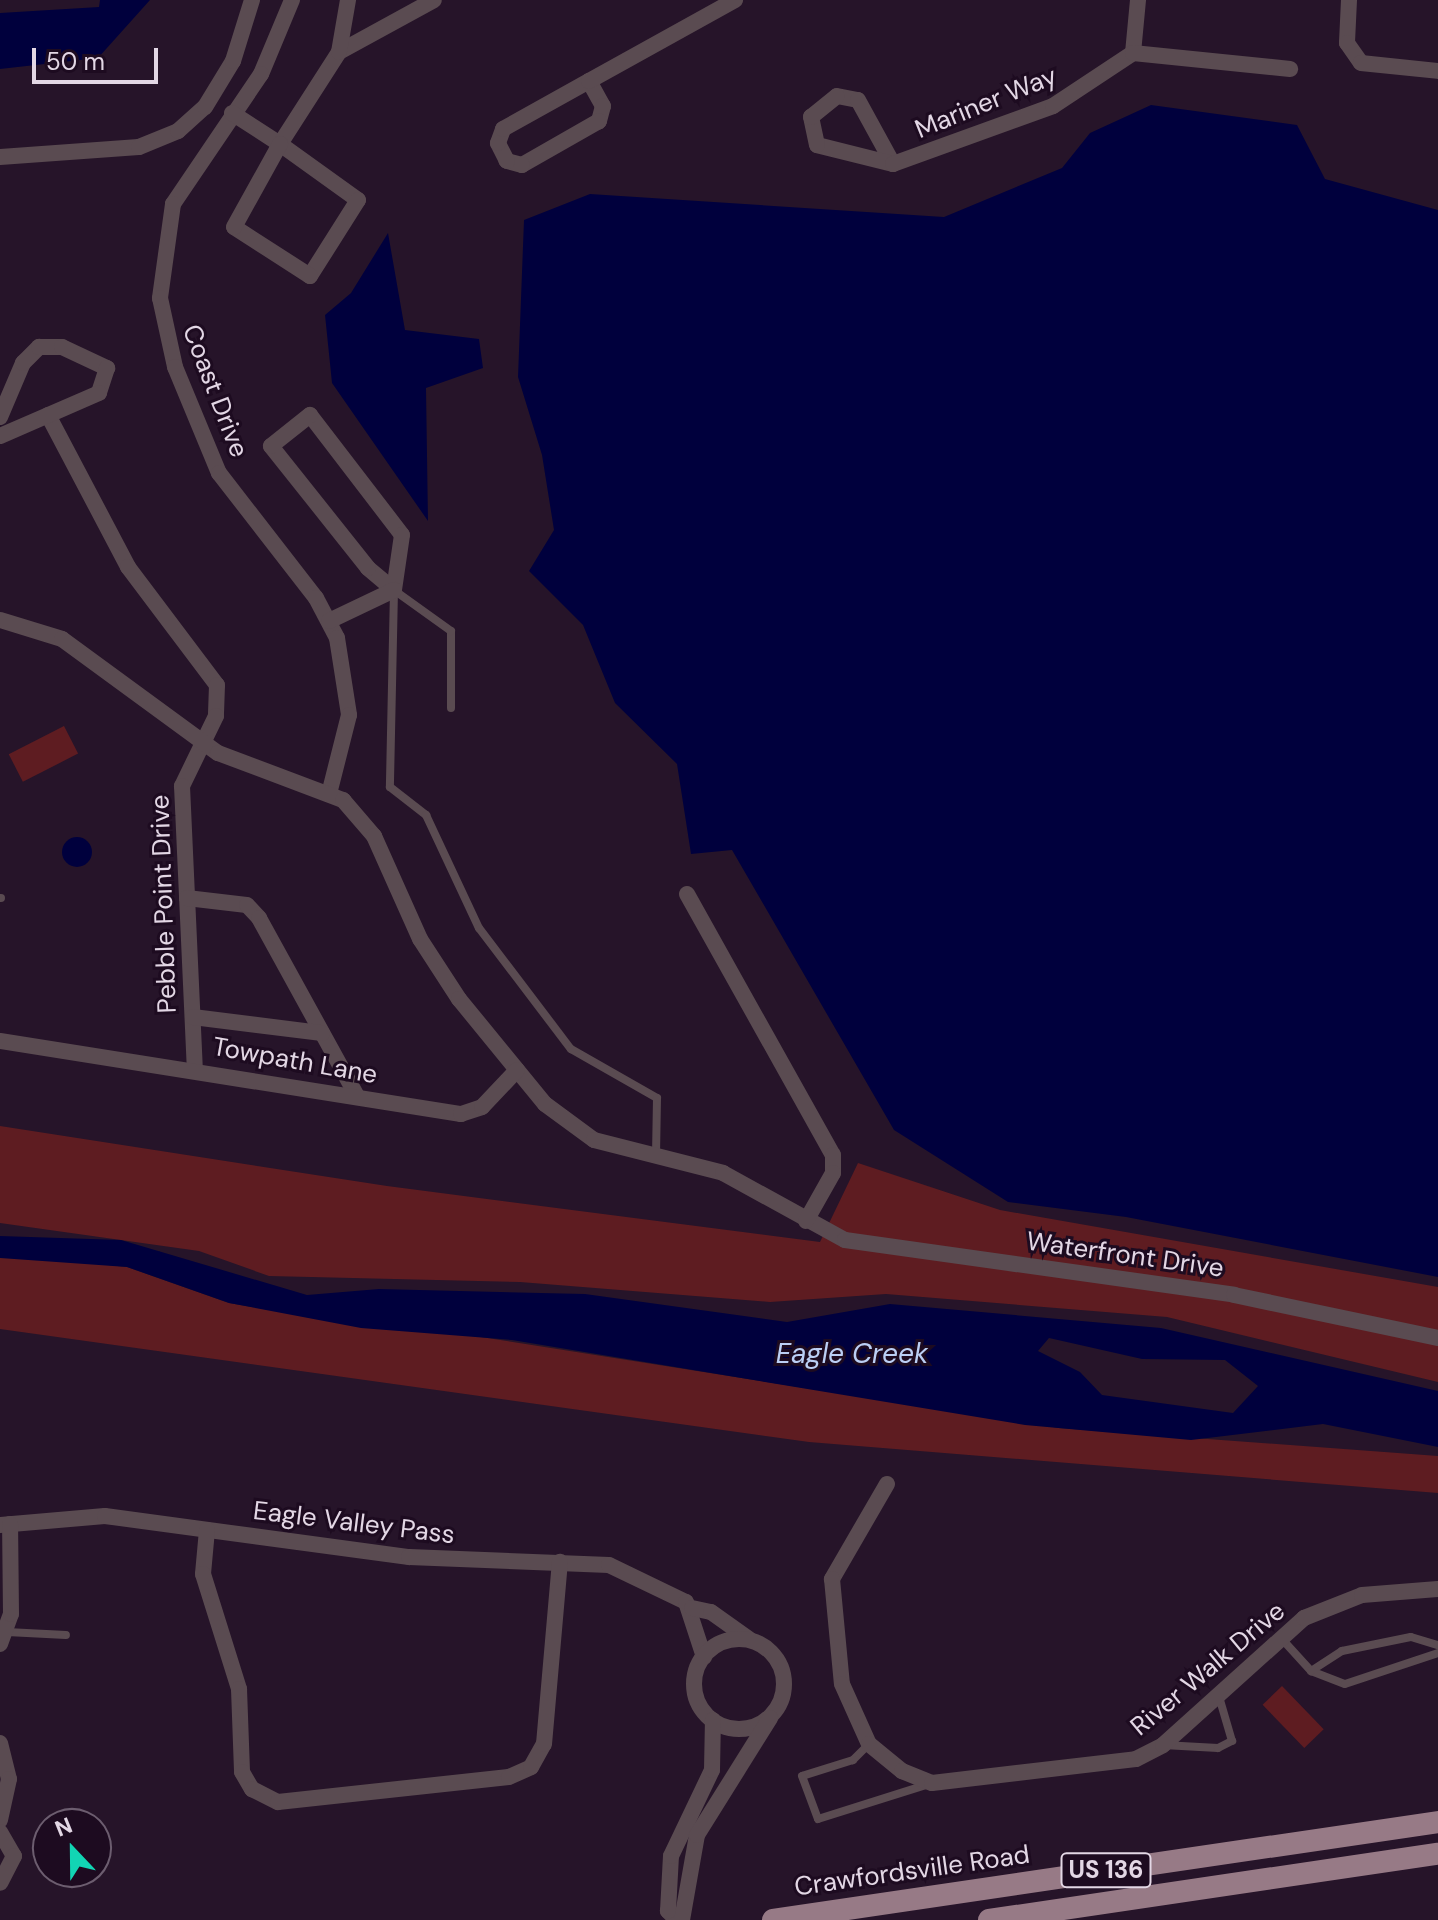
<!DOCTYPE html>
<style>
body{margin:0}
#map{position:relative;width:1438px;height:1920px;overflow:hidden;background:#261429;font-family:"DM Sans",sans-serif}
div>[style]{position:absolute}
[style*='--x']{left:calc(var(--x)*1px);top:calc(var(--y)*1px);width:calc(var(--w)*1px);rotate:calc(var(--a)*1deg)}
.green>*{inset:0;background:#5e1c21;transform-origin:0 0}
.water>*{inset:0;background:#00003d}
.round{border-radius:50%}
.service>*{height:8px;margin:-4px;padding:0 4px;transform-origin:4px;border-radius:4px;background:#5a4b51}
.minor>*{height:16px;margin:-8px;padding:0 8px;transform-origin:8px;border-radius:8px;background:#5a4b51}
.minor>.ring{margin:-8px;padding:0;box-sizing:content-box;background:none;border:16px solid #5a4b51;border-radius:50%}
.primary>*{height:22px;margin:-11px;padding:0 11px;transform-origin:11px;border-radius:11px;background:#977a86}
span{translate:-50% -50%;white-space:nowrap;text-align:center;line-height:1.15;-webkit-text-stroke:6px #1d0b20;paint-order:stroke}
.shield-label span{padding:2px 6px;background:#1d0b20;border:2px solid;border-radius:6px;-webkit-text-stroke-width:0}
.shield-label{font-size:24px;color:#e3d7e5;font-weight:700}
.street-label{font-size:26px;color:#e3d7e5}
.water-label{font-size:28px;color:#bbcff5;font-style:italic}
.north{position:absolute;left:32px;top:1808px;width:80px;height:80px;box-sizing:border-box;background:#1d0b20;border:2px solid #6c5d6f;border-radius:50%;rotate:338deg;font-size:22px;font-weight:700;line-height:32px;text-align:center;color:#e3d7e5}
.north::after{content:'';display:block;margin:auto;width:28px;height:36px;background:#12d5b4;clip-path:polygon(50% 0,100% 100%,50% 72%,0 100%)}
.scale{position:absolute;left:32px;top:48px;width:126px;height:36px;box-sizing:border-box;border:4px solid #e3d7e5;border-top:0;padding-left:10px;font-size:24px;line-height:28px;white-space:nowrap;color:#e3d7e5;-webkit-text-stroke:6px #1d0b20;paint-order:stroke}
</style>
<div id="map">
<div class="green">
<i style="left:64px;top:726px;width:31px;height:62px;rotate:63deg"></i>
<i style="clip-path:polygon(0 1126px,387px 1186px,820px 1242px,858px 1163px,1000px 1210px,1438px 1287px,1438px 1382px,1167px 1317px,886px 1294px,770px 1302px,520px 1282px,269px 1276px,199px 1251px,0 1223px)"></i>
<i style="clip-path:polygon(0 1254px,127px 1267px,229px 1303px,374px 1328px,430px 1329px,1059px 1428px,1438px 1456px,1438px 1493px,809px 1442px,0 1329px)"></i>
<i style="left:1282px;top:1686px;width:60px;height:27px;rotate:46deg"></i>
</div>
<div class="water">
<i style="clip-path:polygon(100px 0,150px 0,98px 58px,0 69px,0 13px,99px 7px)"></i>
<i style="clip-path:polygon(1151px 105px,1297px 125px,1325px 179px,1438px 210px,1438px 1277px,1126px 1217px,1008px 1202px,894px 1130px,732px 850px,691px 854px,677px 764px,615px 703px,583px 625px,529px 571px,554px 530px,542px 455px,518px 377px,524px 220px,590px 194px,944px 217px,1062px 168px,1090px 133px)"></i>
<i style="clip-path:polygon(388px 233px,405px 330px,479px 339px,483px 368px,426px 388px,428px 521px,332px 383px,325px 315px,351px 293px)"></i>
<i class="round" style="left:62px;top:837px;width:30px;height:30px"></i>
<i style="clip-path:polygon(evenodd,0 1236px,121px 1240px,307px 1295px,379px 1289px,585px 1294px,787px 1322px,890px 1304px,1161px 1328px,1438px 1391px,1438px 1447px,1323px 1424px,1191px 1440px,1025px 1425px,512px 1340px,361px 1328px,229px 1303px,127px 1267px,0 1258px,0 1236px,1049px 1338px,1142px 1359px,1225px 1360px,1258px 1386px,1233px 1413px,1102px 1395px,1080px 1372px,1038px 1351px,1049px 1338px)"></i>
</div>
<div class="service">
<i style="--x:451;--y:708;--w:77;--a:-90"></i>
<i style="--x:451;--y:631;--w:70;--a:-144.3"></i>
<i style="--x:394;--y:590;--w:197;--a:91.2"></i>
<i style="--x:390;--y:787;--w:46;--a:37.9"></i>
<i style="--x:426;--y:815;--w:125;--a:64.9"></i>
<i style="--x:479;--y:928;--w:152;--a:52.8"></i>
<i style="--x:571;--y:1049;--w:99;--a:29.7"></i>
<i style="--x:657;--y:1098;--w:57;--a:91"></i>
<i style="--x:0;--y:898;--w:1;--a:0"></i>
<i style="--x:7;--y:1632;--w:59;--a:2.9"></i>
<i style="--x:1281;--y:1638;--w:45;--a:47.7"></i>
<i style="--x:1311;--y:1671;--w:36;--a:21"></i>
<i style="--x:1345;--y:1684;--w:98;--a:-18.4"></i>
<i style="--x:1311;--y:1671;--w:37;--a:-33"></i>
<i style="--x:1342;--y:1651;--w:70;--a:-11.5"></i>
<i style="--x:1411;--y:1637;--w:28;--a:17"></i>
<i style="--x:869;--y:1744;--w:23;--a:135"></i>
<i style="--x:853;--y:1760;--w:53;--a:162.6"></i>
<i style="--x:802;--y:1776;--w:46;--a:69.6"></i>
<i style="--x:818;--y:1819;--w:116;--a:-17.5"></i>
<i style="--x:1163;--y:1745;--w:55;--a:3.1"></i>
<i style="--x:1218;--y:1748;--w:16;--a:-27"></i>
<i style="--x:1232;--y:1741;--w:50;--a:-106.3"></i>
</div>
<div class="minor">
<i style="--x:292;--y:0;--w:80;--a:112.7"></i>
<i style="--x:261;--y:74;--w:157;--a:124.1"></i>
<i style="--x:173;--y:204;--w:95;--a:97.9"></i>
<i style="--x:160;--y:298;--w:71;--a:77.7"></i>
<i style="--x:175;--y:367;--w:115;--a:67.5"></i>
<i style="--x:219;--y:473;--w:158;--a:52.2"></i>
<i style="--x:316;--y:598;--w:45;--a:62.3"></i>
<i style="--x:337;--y:638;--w:78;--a:81.1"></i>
<i style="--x:349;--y:715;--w:77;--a:104.2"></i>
<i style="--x:1349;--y:0;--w:43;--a:92.7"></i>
<i style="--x:1347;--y:43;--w:24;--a:55"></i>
<i style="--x:1361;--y:63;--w:77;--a:5.9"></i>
<i style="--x:339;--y:52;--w:108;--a:-28.7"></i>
<i style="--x:1133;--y:53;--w:53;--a:-84.6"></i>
<i style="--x:589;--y:81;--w:29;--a:61"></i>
<i style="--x:603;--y:106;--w:16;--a:105"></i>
<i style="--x:599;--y:121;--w:89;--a:150.3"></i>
<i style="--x:522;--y:165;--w:16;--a:-165"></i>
<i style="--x:507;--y:161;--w:20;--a:-117"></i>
<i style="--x:498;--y:143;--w:15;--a:-70"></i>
<i style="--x:503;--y:129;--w:98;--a:-29.2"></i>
<i style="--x:589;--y:81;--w:167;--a:-29"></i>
<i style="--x:837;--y:96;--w:21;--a:11"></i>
<i style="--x:858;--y:100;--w:73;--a:61.3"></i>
<i style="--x:893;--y:164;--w:78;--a:-166"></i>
<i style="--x:817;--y:145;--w:29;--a:-102"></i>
<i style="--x:811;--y:117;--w:33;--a:-39"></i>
<i style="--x:232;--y:113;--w:57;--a:32.9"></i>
<i style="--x:280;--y:144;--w:109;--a:-57.3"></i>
<i style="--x:339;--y:52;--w:53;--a:-80.2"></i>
<i style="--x:280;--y:144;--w:96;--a:35.7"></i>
<i style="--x:358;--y:200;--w:90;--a:122.3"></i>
<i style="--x:310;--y:276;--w:90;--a:-147.2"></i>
<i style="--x:234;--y:227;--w:95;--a:-61"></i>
<i style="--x:0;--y:157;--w:139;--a:-4.1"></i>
<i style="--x:139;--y:147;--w:42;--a:-22.3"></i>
<i style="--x:178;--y:131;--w:36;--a:-42"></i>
<i style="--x:205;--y:107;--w:54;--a:-58.7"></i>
<i style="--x:233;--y:61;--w:64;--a:-72.7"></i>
<i style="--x:893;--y:164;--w:170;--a:-19.9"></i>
<i style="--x:1053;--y:106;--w:96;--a:-33.5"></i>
<i style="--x:1133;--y:53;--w:158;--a:5.8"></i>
<i style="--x:48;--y:415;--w:172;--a:62.2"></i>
<i style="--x:128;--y:567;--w:148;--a:53"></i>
<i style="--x:217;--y:685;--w:31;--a:92"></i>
<i style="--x:216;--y:716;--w:78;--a:115.9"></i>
<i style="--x:182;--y:786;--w:282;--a:87.4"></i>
<i style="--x:310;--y:415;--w:151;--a:52.5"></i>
<i style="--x:402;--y:535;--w:56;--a:98.3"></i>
<i style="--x:394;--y:590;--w:34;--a:-140"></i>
<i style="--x:368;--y:568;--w:156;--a:-128.5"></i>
<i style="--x:271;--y:446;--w:50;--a:-38.5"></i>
<i style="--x:0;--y:417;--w:59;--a:-66.9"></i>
<i style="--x:23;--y:363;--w:23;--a:-45"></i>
<i style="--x:39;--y:347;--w:23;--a:0"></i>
<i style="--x:62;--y:347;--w:50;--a:25"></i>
<i style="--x:107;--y:368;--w:26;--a:108"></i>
<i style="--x:99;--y:393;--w:108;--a:156.5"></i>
<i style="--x:0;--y:620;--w:65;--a:17"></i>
<i style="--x:62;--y:639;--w:193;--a:36.2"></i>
<i style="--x:218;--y:753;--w:134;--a:20.6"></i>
<i style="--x:343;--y:800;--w:48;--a:49.3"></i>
<i style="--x:374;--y:836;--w:113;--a:65.9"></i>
<i style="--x:420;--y:939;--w:72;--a:57"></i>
<i style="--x:459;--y:999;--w:136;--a:50.7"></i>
<i style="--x:545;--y:1104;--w:61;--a:36.3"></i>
<i style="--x:594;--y:1140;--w:133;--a:14.3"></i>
<i style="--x:723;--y:1173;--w:139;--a:28.8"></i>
<i style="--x:845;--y:1240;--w:393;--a:8"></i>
<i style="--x:1234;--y:1295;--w:208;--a:11.9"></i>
<i style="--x:329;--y:621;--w:72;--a:-25.5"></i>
<i style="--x:687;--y:894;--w:299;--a:60.8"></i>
<i style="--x:833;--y:1155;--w:18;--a:90"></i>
<i style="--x:833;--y:1173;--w:55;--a:119.4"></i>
<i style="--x:187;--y:898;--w:60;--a:6.7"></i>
<i style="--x:247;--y:905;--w:18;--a:47"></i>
<i style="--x:259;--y:918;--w:203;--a:61.2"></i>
<i style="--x:193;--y:1017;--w:130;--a:7.1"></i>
<i style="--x:0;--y:1041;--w:467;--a:9"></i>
<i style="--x:461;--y:1114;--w:22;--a:-18"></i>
<i style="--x:482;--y:1107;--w:51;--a:-46.6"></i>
<i style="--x:887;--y:1484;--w:110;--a:120.1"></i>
<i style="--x:832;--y:1579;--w:105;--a:84.6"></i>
<i style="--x:842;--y:1684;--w:66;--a:65.8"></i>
<i style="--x:869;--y:1744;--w:43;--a:39.3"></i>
<i style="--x:902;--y:1771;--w:32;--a:22"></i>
<i style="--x:932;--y:1783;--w:205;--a:-6.7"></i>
<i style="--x:1136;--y:1759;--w:30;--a:-27"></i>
<i style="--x:1163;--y:1745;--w:190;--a:-42"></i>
<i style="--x:1304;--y:1618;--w:62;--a:-21.6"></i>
<i style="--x:1362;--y:1595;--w:76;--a:-4.5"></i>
<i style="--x:0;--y:1525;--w:105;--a:-4.9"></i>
<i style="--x:105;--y:1516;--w:307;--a:7.7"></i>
<i style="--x:409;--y:1557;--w:200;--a:2.3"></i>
<i style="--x:609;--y:1565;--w:85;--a:25.7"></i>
<i style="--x:686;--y:1602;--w:58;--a:71.9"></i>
<i style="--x:207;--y:1530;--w:44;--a:95.2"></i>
<i style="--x:203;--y:1574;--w:121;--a:72.6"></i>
<i style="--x:239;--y:1689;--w:83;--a:87.9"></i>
<i style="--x:242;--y:1772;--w:20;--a:60"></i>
<i style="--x:252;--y:1789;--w:29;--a:27"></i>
<i style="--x:278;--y:1802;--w:232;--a:-6.2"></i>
<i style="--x:509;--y:1777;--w:24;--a:-24"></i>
<i style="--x:531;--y:1767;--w:26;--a:-61"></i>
<i style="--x:544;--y:1744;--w:183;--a:-85"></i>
<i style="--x:692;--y:1608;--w:19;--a:12"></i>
<i style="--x:711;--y:1612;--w:47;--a:35.4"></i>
<i class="ring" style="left:694px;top:1639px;width:74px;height:74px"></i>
<i style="--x:0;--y:1644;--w:32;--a:-70"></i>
<i style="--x:11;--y:1614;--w:90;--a:-90.6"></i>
<i style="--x:0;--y:1743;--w:37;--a:76"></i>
<i style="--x:9;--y:1779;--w:42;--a:102.4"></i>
<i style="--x:0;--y:1832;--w:28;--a:60"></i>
<i style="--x:14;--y:1856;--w:30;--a:117"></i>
<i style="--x:677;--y:1920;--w:13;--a:-135"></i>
<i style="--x:668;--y:1911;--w:55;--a:-86.9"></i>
<i style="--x:671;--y:1856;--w:95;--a:-64.5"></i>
<i style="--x:712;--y:1770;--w:50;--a:-88.9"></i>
<i style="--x:682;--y:1920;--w:86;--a:-80"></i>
<i style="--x:697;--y:1835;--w:138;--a:-58"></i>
</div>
<div class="primary">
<i style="--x:773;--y:1920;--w:672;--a:-8.38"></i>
<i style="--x:989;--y:1920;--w:454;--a:-8.4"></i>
</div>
<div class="shield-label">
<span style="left:1106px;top:1870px">US 136</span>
</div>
<div class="street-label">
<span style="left:986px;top:103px;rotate:-22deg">Mariner Way</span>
<span style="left:215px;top:391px;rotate:69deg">Coast Drive</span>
<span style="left:164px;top:904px;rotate:-92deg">Pebble Point Drive</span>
<span style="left:295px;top:1061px;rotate:10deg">Towpath Lane</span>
<span style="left:1125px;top:1255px;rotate:8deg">Waterfront Drive</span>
<span style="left:354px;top:1523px;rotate:7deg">Eagle Valley Pass</span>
<span style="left:1208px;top:1669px;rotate:-40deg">River Walk Drive</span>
<span style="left:912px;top:1871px;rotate:-8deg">Crawfordsville Road</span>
</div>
<div class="water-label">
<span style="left:852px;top:1354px">Eagle Creek</span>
</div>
<div class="north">N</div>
<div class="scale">50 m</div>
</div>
